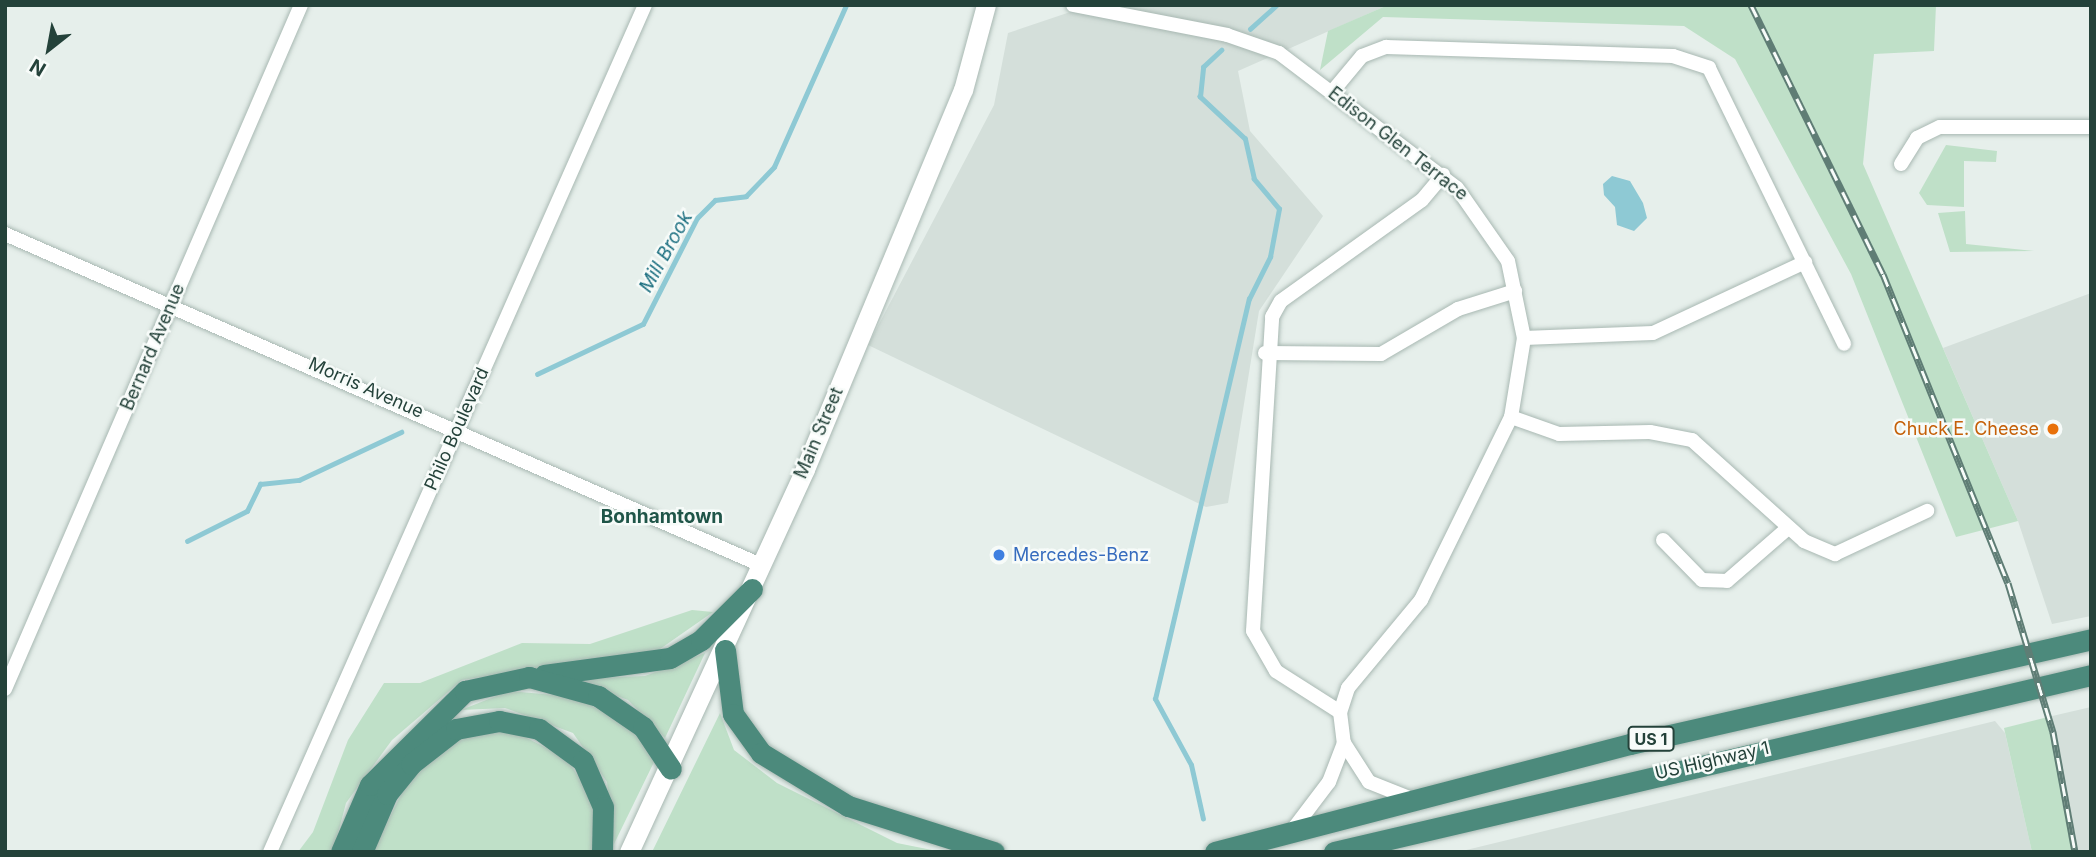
<!DOCTYPE html>
<style>
body{margin:0}
#map{position:relative;width:2096px;height:857px;overflow:hidden;background:#e6efeb;font-family:Inter,sans-serif}
div>[style]{position:absolute}
[style*='--x']{left:calc(var(--x)*1px);top:calc(var(--y)*1px);width:calc(var(--w)*1px);rotate:calc(var(--a)*1deg)}
.built>*{inset:0;background:#d4dfda}
.green>*{inset:0;background:#bfe0c8}
.water>*{inset:0;background:#8ec9d4}
.stream>*{height:4.5px;margin:-2.25px;padding:0 2.25px;transform-origin:2.25px;border-radius:2.25px;background:#8ec9d4}
.roads{filter:drop-shadow(0 0 2px #a8b8b2) drop-shadow(0 0 2px #a8b8b2)}
.minor>*{height:14px;margin:-7px;padding:0 7px;transform-origin:7px;border-radius:7px;background:#fff}
.secondary>*{height:19px;margin:-9.5px;padding:0 9.5px;transform-origin:9.5px;border-radius:9.5px;background:#fff}
.trunk>*{height:21px;margin:-10.5px;padding:0 10.5px;transform-origin:10.5px;border-radius:10.5px;background:#4c8a7c}
.rail>*{height:7px;margin-top:-3.5px;transform-origin:0;background:repeating-linear-gradient(90deg,#f7fbf9 0 13px,#5f7d75 0 26px);box-sizing:border-box;border-block:2px solid #5f7d75}
.dots>*{width:19px;height:19px;translate:-50% -50%;box-sizing:border-box;border:4px solid #f7fbf9;border-radius:50%}
span{translate:-50% -50%;white-space:nowrap;text-align:center;line-height:1.15;-webkit-text-stroke:5px #f7fbf9;paint-order:stroke}
.shield-label span{padding:2px 5px;background:#f7fbf9;border:2px solid;border-radius:5px;-webkit-text-stroke-width:0}
.shield-label{font-size:16px;color:#24423a;font-weight:700}
.street-label{font-size:18px;color:#24423a}
.food-label{font-size:18px;color:#c56008}
.right{translate:-100% -50%;text-align:right}
.shop-label{font-size:18px;color:#366cbe}
.left{translate:0 -50%;text-align:left}
.water-label{font-size:19px;color:#1c6f80;font-style:italic}
.neighbourhood-label{font-size:19px;color:#1f5548;font-weight:700}
.frame{position:absolute;inset:0;border:7px solid #24423a;pointer-events:none}
.north{position:absolute;left:14px;top:14px;width:70px;height:70px;-webkit-text-stroke:5px #f7fbf9;paint-order:stroke;rotate:211deg;font-size:19px;font-weight:700;line-height:28px;text-align:center;color:#24423a}
.north::after{content:'';display:block;margin:auto;width:24px;height:32px;background:#24423a;clip-path:polygon(50% 0,100% 100%,50% 72%,0 100%)}
</style>
<div id="map">
<div class="built">
<i style="clip-path:polygon(1091px 5px,1388px 5px,1238px 71px,1250px 131px,1323px 216px,1259px 311px,1228px 503px,1206px 507px,868px 345px,994px 105px,1008px 33px)"></i>
<i style="clip-path:polygon(2091px 293px,2091px 616px,2052px 624px,2018px 521px,1943px 348px)"></i>
<i style="clip-path:polygon(2091px 707px,2091px 852px,2074px 852px,2048px 717px)"></i>
<i style="clip-path:polygon(1995px 721px,2005px 733px,2032px 852px,1458px 852px)"></i>
</div>
<div class="green">
<i style="clip-path:polygon(1388px 5px,1936px 5px,1934px 51px,1874px 54px,1863px 164px,2018px 521px,1956px 537px,1851px 274px,1735px 59px,1684px 26px,1383px 17px,1320px 70px,1328px 31px)"></i>
<i style="clip-path:polygon(1946px 145px,1997px 151px,1996px 162px,1964px 161px,1964px 207px,1927px 205px,1919px 193px)"></i>
<i style="clip-path:polygon(1965px 211px,1966px 244px,2034px 251px,1950px 252px,1938px 213px)"></i>
<i style="clip-path:polygon(692px 610px,713px 612px,660px 649px,462px 680px,392px 740px,346px 803px,333px 852px,298px 852px,313px 832px,348px 740px,384px 683px,420px 683px,522px 643px,590px 644px)"></i>
<i style="clip-path:polygon(705px 653px,665px 738px,628px 700px,571px 679px,645px 676px)"></i>
<i style="clip-path:polygon(509px 691px,577px 697px,635px 731px,654px 762px,614px 844px,607px 782px,573px 733px,505px 708px,461px 710px)"></i>
<i style="clip-path:polygon(720px 713px,734px 750px,777px 783px,897px 843px,942px 852px,652px 852px)"></i>
<i style="clip-path:polygon(2048px 717px,2074px 852px,2032px 852px,2004px 728px)"></i>
<i style="clip-path:polygon(495px 731px,519px 734px,566px 758px,594px 800px,592px 852px,372px 852px,410px 777px,467px 735px)"></i>
</div>
<div class="water">
<i style="clip-path:polygon(1612px 176px,1630px 181px,1643px 203px,1647px 218px,1634px 231px,1617px 225px,1615px 207px,1604px 195px,1603px 184px)"></i>
</div>
<div class="stream">
<i style="--x:1250;--y:29;--w:36;--a:-42"></i>
<i style="--x:537;--y:374;--w:117;--a:-25.3"></i>
<i style="--x:643;--y:324;--w:119;--a:-63"></i>
<i style="--x:697;--y:218;--w:25;--a:-45"></i>
<i style="--x:715;--y:200;--w:31;--a:-7"></i>
<i style="--x:746;--y:196;--w:40;--a:-46"></i>
<i style="--x:774;--y:167;--w:177;--a:-66"></i>
<i style="--x:187;--y:541;--w:67;--a:-26.6"></i>
<i style="--x:247;--y:511;--w:30;--a:-64"></i>
<i style="--x:260;--y:484;--w:39;--a:-6"></i>
<i style="--x:299;--y:480;--w:113;--a:-25.2"></i>
<i style="--x:1203;--y:819;--w:55;--a:-102.5"></i>
<i style="--x:1191;--y:765;--w:75;--a:-118.6"></i>
<i style="--x:1155;--y:699;--w:411;--a:-76.8"></i>
<i style="--x:1249;--y:299;--w:47;--a:-63.4"></i>
<i style="--x:1270;--y:257;--w:49;--a:-79.4"></i>
<i style="--x:1279;--y:209;--w:39;--a:-130"></i>
<i style="--x:1254;--y:179;--w:41;--a:-102.7"></i>
<i style="--x:1245;--y:139;--w:62;--a:-137"></i>
<i style="--x:1200;--y:97;--w:30;--a:-84"></i>
<i style="--x:1203;--y:67;--w:25;--a:-43"></i>
</div>
<div class="roads">
<div class="minor">
<i style="--x:1073;--y:5;--w:157;--a:11"></i>
<i style="--x:1227;--y:35;--w:55;--a:19.1"></i>
<i style="--x:1279;--y:53;--w:223;--a:37.2"></i>
<i style="--x:1457;--y:188;--w:89;--a:55.1"></i>
<i style="--x:1508;--y:261;--w:79;--a:78.3"></i>
<i style="--x:1524;--y:338;--w:80;--a:99.3"></i>
<i style="--x:1511;--y:417;--w:204;--a:116.2"></i>
<i style="--x:1421;--y:600;--w:114;--a:129.7"></i>
<i style="--x:1348;--y:688;--w:25;--a:108"></i>
<i style="--x:1340;--y:712;--w:31;--a:83"></i>
<i style="--x:1332;--y:92;--w:47;--a:-50.2"></i>
<i style="--x:1362;--y:56;--w:26;--a:-21"></i>
<i style="--x:1386;--y:47;--w:287;--a:1.8"></i>
<i style="--x:1673;--y:56;--w:38;--a:18"></i>
<i style="--x:1709;--y:68;--w:307;--a:63.9"></i>
<i style="--x:1901;--y:164;--w:31;--a:-58"></i>
<i style="--x:1917;--y:138;--w:25;--a:-26"></i>
<i style="--x:1940;--y:127;--w:151;--a:0"></i>
<i style="--x:5;--y:234;--w:828;--a:23.65"></i>
<i style="--x:1524;--y:338;--w:129;--a:-2.2"></i>
<i style="--x:1653;--y:333;--w:168;--a:-25"></i>
<i style="--x:1265;--y:353;--w:116;--a:0.5"></i>
<i style="--x:1381;--y:354;--w:89;--a:-30.3"></i>
<i style="--x:1458;--y:309;--w:60;--a:-17.5"></i>
<i style="--x:1511;--y:417;--w:51;--a:19.5"></i>
<i style="--x:1559;--y:434;--w:91;--a:-1.3"></i>
<i style="--x:1650;--y:432;--w:43;--a:10.8"></i>
<i style="--x:1692;--y:440;--w:151;--a:42"></i>
<i style="--x:1804;--y:541;--w:34;--a:23"></i>
<i style="--x:1835;--y:554;--w:102;--a:-25.1"></i>
<i style="--x:1663;--y:540;--w:56;--a:45.7"></i>
<i style="--x:1702;--y:580;--w:25;--a:2"></i>
<i style="--x:1727;--y:581;--w:81;--a:-41"></i>
<i style="--x:5;--y:689;--w:745;--a:-66.6"></i>
<i style="--x:1340;--y:712;--w:76;--a:-147.4"></i>
<i style="--x:1276;--y:671;--w:46;--a:-119.9"></i>
<i style="--x:1253;--y:631;--w:315;--a:-86.5"></i>
<i style="--x:1272;--y:317;--w:18;--a:-61"></i>
<i style="--x:1281;--y:301;--w:173;--a:-35.6"></i>
<i style="--x:1422;--y:200;--w:33;--a:-50"></i>
<i style="--x:1291;--y:832;--w:63;--a:-52.8"></i>
<i style="--x:1329;--y:782;--w:42;--a:-69"></i>
<i style="--x:1344;--y:743;--w:46;--a:57.3"></i>
<i style="--x:1369;--y:782;--w:46;--a:21.6"></i>
<i style="--x:270;--y:852;--w:926;--a:-66.12"></i>
</div>
<div class="secondary">
<i style="--x:629;--y:852;--w:422;--a:-65.3"></i>
<i style="--x:805;--y:469;--w:411;--a:-67.4"></i>
<i style="--x:963;--y:90;--w:88;--a:-74.9"></i>
</div>
<div class="trunk">
<i style="--x:725;--y:650;--w:64;--a:82.9"></i>
<i style="--x:733;--y:714;--w:48;--a:54.3"></i>
<i style="--x:761;--y:753;--w:102;--a:31.3"></i>
<i style="--x:848;--y:806;--w:153;--a:17.5"></i>
<i style="--x:544;--y:675;--w:127;--a:-7.7"></i>
<i style="--x:670;--y:658;--w:36;--a:-30"></i>
<i style="--x:701;--y:640;--w:72;--a:-45"></i>
<i style="--x:341;--y:852;--w:73;--a:-66.6"></i>
<i style="--x:370;--y:785;--w:134;--a:-44.7"></i>
<i style="--x:465;--y:691;--w:66;--a:-12.3"></i>
<i style="--x:529;--y:677;--w:72;--a:15.4"></i>
<i style="--x:598;--y:696;--w:55;--a:34.6"></i>
<i style="--x:643;--y:727;--w:50;--a:56.3"></i>
<i style="--x:362;--y:852;--w:63;--a:-66.7"></i>
<i style="--x:387;--y:794;--w:38;--a:-51"></i>
<i style="--x:411;--y:764;--w:57;--a:-37.9"></i>
<i style="--x:456;--y:729;--w:44;--a:-10.5"></i>
<i style="--x:499;--y:721;--w:41;--a:11.3"></i>
<i style="--x:539;--y:729;--w:54;--a:36"></i>
<i style="--x:583;--y:761;--w:50;--a:66.5"></i>
<i style="--x:603;--y:807;--w:45;--a:91.3"></i>
<i style="--x:1215;--y:852;--w:429;--a:-14.6"></i>
<i style="--x:1630;--y:744;--w:473;--a:-12.8"></i>
<i style="--x:1334;--y:852;--w:777;--a:-13.16"></i>
</div>
</div>
<div class="rail">
<i style="--x:1751;--y:5;--w:300;--a:63.9"></i>
<i style="--x:1883;--y:274;--w:333;--a:68"></i>
<i style="--x:2008;--y:583;--w:156;--a:73.2"></i>
<i style="--x:2053;--y:732;--w:122;--a:79.6"></i>
</div>
<div class="dots">
<i style="left:2053px;top:429px;background:#e8710a"></i>
<i style="left:999px;top:555px;background:#3f7fe0"></i>
</div>
<div class="shield-label">
<span style="left:1651px;top:739px">US 1</span>
</div>
<div class="street-label">
<span style="left:1398px;top:144px;rotate:38deg">Edison Glen Terrace</span>
<span style="left:153px;top:347px;rotate:-67deg">Bernard Avenue</span>
<span style="left:366px;top:388px;rotate:24deg">Morris Avenue</span>
<span style="left:457px;top:429px;rotate:-66deg">Philo Boulevard</span>
<span style="left:819px;top:433px;rotate:-67deg">Main Street</span>
<span style="left:1712px;top:761px;rotate:-13deg">US Highway 1</span>
</div>
<div class="food-label">
<span class="right" style="left:2039px;top:429px">Chuck E. Cheese</span>
</div>
<div class="shop-label">
<span class="left" style="left:1013px;top:555px">Mercedes-Benz</span>
</div>
<div class="water-label">
<span style="left:666px;top:252px;rotate:-61deg">Mill Brook</span>
</div>
<div class="neighbourhood-label">
<span style="left:662px;top:517px">Bonhamtown</span>
</div>
<div class="frame"></div>
<div class="north">N</div>
</div>
